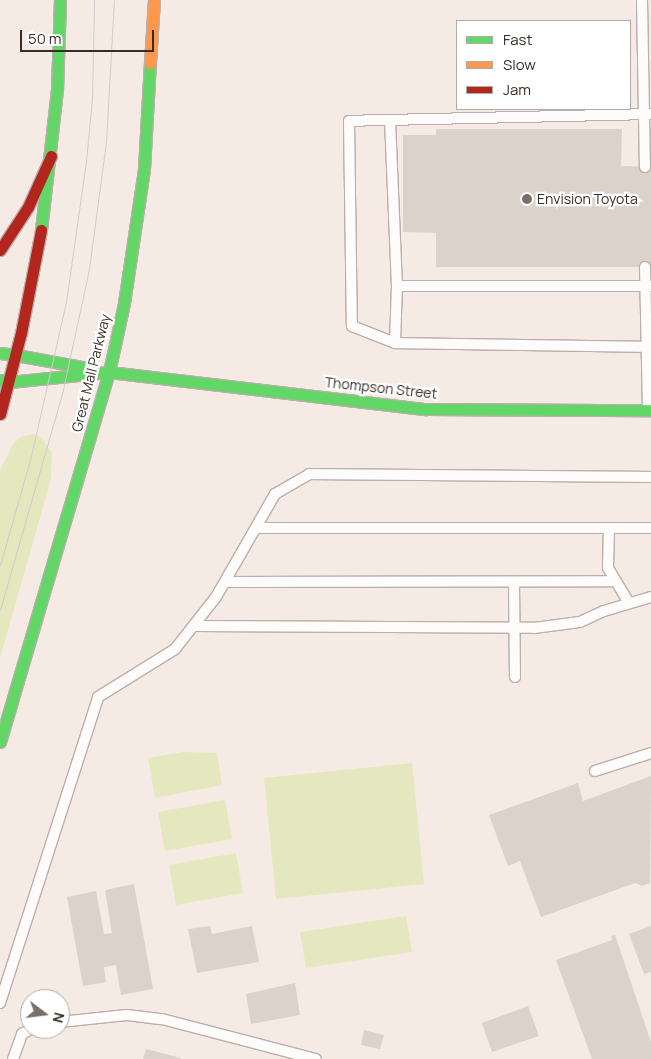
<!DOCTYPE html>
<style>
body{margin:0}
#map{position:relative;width:651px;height:1059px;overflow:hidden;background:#f6eae4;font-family:Manrope,sans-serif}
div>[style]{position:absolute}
.green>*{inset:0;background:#e5e8bf}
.building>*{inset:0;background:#dbd2cb}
.roads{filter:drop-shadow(1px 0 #baafaa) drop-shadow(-1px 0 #baafaa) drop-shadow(0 1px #baafaa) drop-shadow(0 -1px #baafaa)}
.lane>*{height:10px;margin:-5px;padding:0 5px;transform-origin:5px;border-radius:5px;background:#fefcfb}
.fast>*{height:11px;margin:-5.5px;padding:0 5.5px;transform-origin:5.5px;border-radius:5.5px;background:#63d668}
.slow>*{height:11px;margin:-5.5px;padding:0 5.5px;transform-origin:5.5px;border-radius:5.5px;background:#ff974d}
.jam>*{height:11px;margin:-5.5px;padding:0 5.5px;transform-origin:5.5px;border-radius:5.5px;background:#b3261e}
.tram>*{height:1px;margin:-0.5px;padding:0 0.5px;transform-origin:0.5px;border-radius:0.5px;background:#cfcbca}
.dots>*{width:14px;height:14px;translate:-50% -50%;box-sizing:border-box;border:2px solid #fff;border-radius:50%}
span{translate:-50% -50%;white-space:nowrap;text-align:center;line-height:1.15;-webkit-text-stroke:4.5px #fff;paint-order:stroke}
.poi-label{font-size:14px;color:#372d27}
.left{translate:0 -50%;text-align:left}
.street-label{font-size:14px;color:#372d27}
.legend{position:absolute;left:456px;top:20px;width:175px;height:90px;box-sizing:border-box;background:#fff;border:1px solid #afaba9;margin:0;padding:6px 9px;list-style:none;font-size:15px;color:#372d27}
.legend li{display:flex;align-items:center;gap:10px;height:25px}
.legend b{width:25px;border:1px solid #afaba9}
.north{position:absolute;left:20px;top:989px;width:50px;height:50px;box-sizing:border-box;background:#fff;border:1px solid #afaba9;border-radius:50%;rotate:105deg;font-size:14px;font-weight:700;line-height:20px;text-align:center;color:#372d27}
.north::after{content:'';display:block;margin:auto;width:18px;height:22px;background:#7a6f69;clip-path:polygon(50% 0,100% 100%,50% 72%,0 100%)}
.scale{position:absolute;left:20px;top:30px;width:134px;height:22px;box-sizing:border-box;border:2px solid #372d27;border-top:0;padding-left:6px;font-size:15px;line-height:18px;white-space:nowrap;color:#372d27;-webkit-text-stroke:4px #fff;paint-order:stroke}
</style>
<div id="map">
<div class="green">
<i style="clip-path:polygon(33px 434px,42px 438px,52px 453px,51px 479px,0 658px,0 470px,13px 444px,21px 437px)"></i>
<i style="clip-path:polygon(182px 752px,217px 753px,222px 785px,155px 798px,148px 758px)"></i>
<i style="clip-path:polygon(412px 763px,424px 884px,276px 899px,264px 778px)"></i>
<i style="clip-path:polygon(225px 800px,232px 839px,165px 851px,158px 812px)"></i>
<i style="clip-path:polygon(236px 853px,243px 893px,176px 905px,169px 865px)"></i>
<i style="clip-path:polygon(406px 916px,412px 952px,306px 968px,300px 932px)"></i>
</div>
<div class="building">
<i style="clip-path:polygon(436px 129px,622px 129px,621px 166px,651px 167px,651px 267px,436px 267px,436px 233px,403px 232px,403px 135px,436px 135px)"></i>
<i style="clip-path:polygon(651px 776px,650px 883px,642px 886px,635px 883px,541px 917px,520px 861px,508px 866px,489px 815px,578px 783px,583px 801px)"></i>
<i style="clip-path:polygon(134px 884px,153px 989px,121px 995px,116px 965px,104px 967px,106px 982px,83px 986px,67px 897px,96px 891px,104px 934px,112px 933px,105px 890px)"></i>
<i style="clip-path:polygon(210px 926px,212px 934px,252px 926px,259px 962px,197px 973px,188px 929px)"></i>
<i style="clip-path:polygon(651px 926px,651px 972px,644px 974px,629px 934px)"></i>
<i style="clip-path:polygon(615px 935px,651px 1042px,651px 1059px,592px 1059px,556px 960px,612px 940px,611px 936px)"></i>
<i style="clip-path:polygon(295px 983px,300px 1015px,251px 1024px,246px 994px)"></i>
<i style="clip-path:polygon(528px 1006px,539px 1036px,492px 1052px,482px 1023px)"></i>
<i style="clip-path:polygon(364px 1030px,384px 1035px,380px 1049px,361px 1045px)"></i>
<i style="clip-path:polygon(146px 1049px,181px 1058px,180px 1059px,143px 1059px)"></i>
</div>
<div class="roads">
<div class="lane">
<i style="left:642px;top:0;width:167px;rotate:89deg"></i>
<i style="left:651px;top:114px;width:302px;rotate:178.7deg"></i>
<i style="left:349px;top:121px;width:205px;rotate:89.2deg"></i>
<i style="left:352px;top:326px;width:46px;rotate:21.6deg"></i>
<i style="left:395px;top:343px;width:256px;rotate:0.9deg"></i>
<i style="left:390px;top:120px;width:166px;rotate:87.6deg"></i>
<i style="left:397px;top:286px;width:254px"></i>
<i style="left:645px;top:267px;width:142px;rotate:88.8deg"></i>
<i style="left:395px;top:343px;width:57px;rotate:-88deg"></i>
<i style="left:256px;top:528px;width:395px"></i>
<i style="left:609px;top:528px;width:40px;rotate:91.4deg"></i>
<i style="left:608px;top:568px;width:41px;rotate:59deg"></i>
<i style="left:225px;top:582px;width:389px;rotate:-0.1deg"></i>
<i style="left:514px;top:583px;width:94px;rotate:89.4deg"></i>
<i style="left:195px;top:626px;width:339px;rotate:0.3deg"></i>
<i style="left:534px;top:628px;width:46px;rotate:-7.4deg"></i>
<i style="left:580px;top:622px;width:26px;rotate:-25deg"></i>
<i style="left:604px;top:611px;width:49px;rotate:-16.6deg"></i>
<i style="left:595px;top:771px;width:59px;rotate:-17.8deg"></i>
<i style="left:0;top:1003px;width:321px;rotate:-72.2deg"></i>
<i style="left:98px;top:697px;width:91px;rotate:-31.9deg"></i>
<i style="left:175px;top:649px;width:66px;rotate:-51.7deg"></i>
<i style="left:216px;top:597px;width:119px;rotate:-60.2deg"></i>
<i style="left:275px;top:494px;width:39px;rotate:-30deg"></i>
<i style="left:309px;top:474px;width:342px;rotate:0.5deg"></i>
<i style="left:60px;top:1022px;width:67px;rotate:-6deg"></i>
<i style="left:127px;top:1015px;width:35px;rotate:7deg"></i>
<i style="left:162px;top:1019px;width:159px;rotate:14.6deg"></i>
<i style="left:13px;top:1059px;width:27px;rotate:-70deg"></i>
<i style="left:22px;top:1034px;width:10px;rotate:-29deg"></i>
</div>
<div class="fast">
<i style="left:41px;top:230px;width:141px;rotate:-83.5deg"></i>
<i style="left:57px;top:90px;width:90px;rotate:-88.1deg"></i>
<i style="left:0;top:353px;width:16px;rotate:7deg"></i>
<i style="left:16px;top:355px;width:68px;rotate:10.2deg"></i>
<i style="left:109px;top:372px;width:319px;rotate:6.7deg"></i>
<i style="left:426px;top:409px;width:225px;rotate:0.3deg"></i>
<i style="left:0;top:380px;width:9px;rotate:13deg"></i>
<i style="left:9px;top:382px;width:100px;rotate:-5.7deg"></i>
<i style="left:0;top:742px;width:386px;rotate:-73.6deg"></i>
<i style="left:109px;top:372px;width:71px;rotate:-77.7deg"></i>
<i style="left:124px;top:303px;width:135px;rotate:-81.5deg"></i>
<i style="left:144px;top:169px;width:106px;rotate:-86.8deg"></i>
</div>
<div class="slow">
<i style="left:150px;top:63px;width:63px;rotate:-86.4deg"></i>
</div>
<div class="jam">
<i style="left:0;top:250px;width:51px;rotate:-56.9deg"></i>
<i style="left:28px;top:207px;width:56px;rotate:-65.7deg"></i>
<i style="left:0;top:414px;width:84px;rotate:-75.5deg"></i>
<i style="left:21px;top:333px;width:105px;rotate:-79deg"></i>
</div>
</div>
<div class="tram">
<i style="left:0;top:565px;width:113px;rotate:-74.1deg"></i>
<i style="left:31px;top:456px;width:158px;rotate:-77.2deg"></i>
<i style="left:66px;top:302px;width:142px;rotate:-81.9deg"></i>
<i style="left:86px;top:161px;width:62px;rotate:-84.5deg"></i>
<i style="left:92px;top:99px;width:99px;rotate:-88.8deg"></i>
<i style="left:0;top:610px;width:225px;rotate:-74deg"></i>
<i style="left:62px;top:394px;width:128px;rotate:-77.8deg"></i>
<i style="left:89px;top:269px;width:128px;rotate:-82.4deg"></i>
<i style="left:106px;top:142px;width:142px;rotate:-86.8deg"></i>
</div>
<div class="dots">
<i style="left:527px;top:199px;background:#7a6f69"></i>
</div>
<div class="poi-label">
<span class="left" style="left:537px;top:199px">Envision Toyota</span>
</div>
<div class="street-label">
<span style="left:91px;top:373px;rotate:-76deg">Great Mall Parkway</span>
<span style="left:381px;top:388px;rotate:6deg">Thompson Street</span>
</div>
<ul class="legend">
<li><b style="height:6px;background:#63d668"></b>Fast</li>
<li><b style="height:6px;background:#ff974d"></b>Slow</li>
<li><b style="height:6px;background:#b3261e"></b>Jam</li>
</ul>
<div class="north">N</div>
<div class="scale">50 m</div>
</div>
